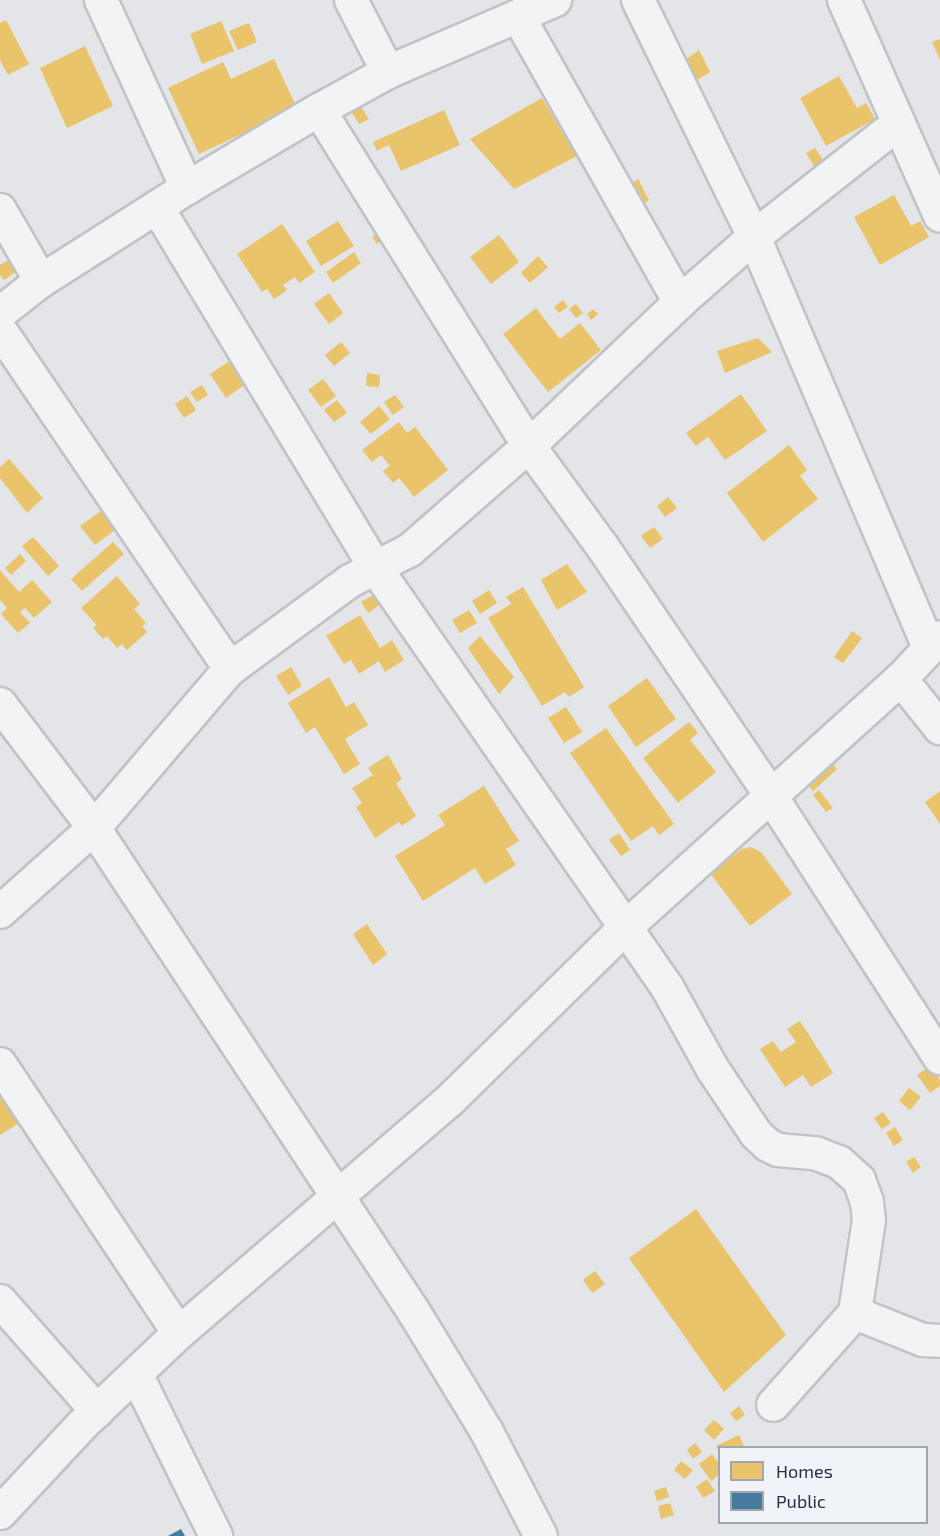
<!DOCTYPE html>
<style>
body{margin:0}
#map{position:relative;width:940px;height:1536px;overflow:hidden;background:#e3e5e8;font-family:"Exo 2",sans-serif}
div>[style]{position:absolute}
.homes>*{inset:0;background:#e9c46a}
.public>*{inset:0;background:#457b9d}
.roads{filter:drop-shadow(2px 0 #c1c3c6) drop-shadow(-2px 0 #c1c3c6) drop-shadow(0 2px #c1c3c6) drop-shadow(0 -2px #c1c3c6)}
.minor>*{height:32px;margin:-16px;padding:0 16px;transform-origin:16px;border-radius:16px;background:#f2f3f5}
span{translate:-50% -50%;white-space:nowrap;text-align:center;line-height:1.15;-webkit-text-stroke:6px #f0f3f7;paint-order:stroke}
.legend{position:absolute;left:718px;top:1446px;width:210px;height:78px;box-sizing:border-box;background:#f0f3f7;border:2px solid #a0a5af;margin:0;padding:8px 10px;list-style:none;font-size:18px;color:#283143}
.legend li{display:flex;align-items:center;gap:12px;height:30px}
.legend b{width:30px;border:2px solid #a0a5af}
</style>
<div id="map">
<div class="homes">
<i style="clip-path:polygon(6px 20px,29px 64px,8px 75px,0 60px,0 23px)"></i>
<i style="clip-path:polygon(221px 21px,234px 51px,202px 64px,190px 34px)"></i>
<i style="clip-path:polygon(249px 23px,257px 42px,238px 50px,229px 31px)"></i>
<i style="clip-path:polygon(940px 39px,940px 60px,932px 42px)"></i>
<i style="clip-path:polygon(85px 46px,113px 106px,67px 128px,40px 68px)"></i>
<i style="clip-path:polygon(699px 50px,710px 72px,691px 84px,681px 63px)"></i>
<i style="clip-path:polygon(274px 59px,297px 108px,199px 154px,168px 88px,223px 62px,231px 79px)"></i>
<i style="clip-path:polygon(839px 76px,857px 108px,866px 103px,875px 119px,826px 146px,800px 98px)"></i>
<i style="clip-path:polygon(542px 98px,577px 156px,514px 189px,470px 139px)"></i>
<i style="clip-path:polygon(360px 105px,369px 119px,359px 124px,351px 111px)"></i>
<i style="clip-path:polygon(444px 110px,460px 145px,401px 171px,389px 145px,377px 151px,373px 142px)"></i>
<i style="clip-path:polygon(815px 148px,823px 160px,814px 166px,806px 153px)"></i>
<i style="clip-path:polygon(638px 179px,649px 200px,631px 212px,621px 192px)"></i>
<i style="clip-path:polygon(894px 195px,911px 226px,920px 221px,929px 237px,880px 265px,854px 217px)"></i>
<i style="clip-path:polygon(338px 221px,354px 246px,321px 266px,306px 241px)"></i>
<i style="clip-path:polygon(282px 224px,315px 272px,299px 283px,295px 277px,283px 285px,287px 290px,274px 299px,267px 289px,262px 292px,237px 254px)"></i>
<i style="clip-path:polygon(378px 232px,383px 240px,377px 244px,372px 237px)"></i>
<i style="clip-path:polygon(499px 235px,519px 262px,491px 284px,470px 257px)"></i>
<i style="clip-path:polygon(354px 252px,361px 263px,333px 283px,326px 272px)"></i>
<i style="clip-path:polygon(538px 256px,548px 267px,530px 283px,521px 273px)"></i>
<i style="clip-path:polygon(10px 259px,17px 271px,4px 280px,0 275px,0 265px)"></i>
<i style="clip-path:polygon(329px 293px,343px 313px,329px 324px,314px 304px)"></i>
<i style="clip-path:polygon(563px 300px,568px 307px,559px 313px,554px 307px)"></i>
<i style="clip-path:polygon(576px 304px,583px 313px,576px 318px,569px 309px)"></i>
<i style="clip-path:polygon(536px 308px,560px 339px,580px 323px,601px 350px,548px 392px,503px 334px)"></i>
<i style="clip-path:polygon(593px 309px,598px 314px,591px 320px,587px 314px)"></i>
<i style="clip-path:polygon(758px 338px,772px 352px,725px 373px,717px 351px)"></i>
<i style="clip-path:polygon(341px 342px,350px 353px,334px 366px,325px 355px)"></i>
<i style="clip-path:polygon(234px 358px,250px 381px,226px 398px,210px 374px)"></i>
<i style="clip-path:polygon(367px 373px,380px 375px,379px 387px,366px 386px)"></i>
<i style="clip-path:polygon(323px 379px,336px 396px,321px 407px,308px 390px)"></i>
<i style="clip-path:polygon(202px 385px,208px 395px,197px 402px,190px 392px)"></i>
<i style="clip-path:polygon(741px 394px,767px 431px,725px 460px,708px 437px,696px 446px,686px 433px)"></i>
<i style="clip-path:polygon(395px 395px,404px 407px,393px 415px,384px 402px)"></i>
<i style="clip-path:polygon(187px 396px,196px 410px,184px 418px,175px 404px)"></i>
<i style="clip-path:polygon(337px 400px,347px 413px,334px 422px,324px 410px)"></i>
<i style="clip-path:polygon(379px 406px,390px 419px,371px 434px,360px 422px)"></i>
<i style="clip-path:polygon(399px 422px,407px 433px,415px 427px,448px 470px,414px 497px,399px 478px,393px 483px,383px 471px,390px 466px,381px 455px,372px 462px,362px 450px)"></i>
<i style="clip-path:polygon(789px 445px,807px 470px,800px 476px,818px 499px,763px 542px,727px 493px)"></i>
<i style="clip-path:polygon(9px 459px,43px 498px,27px 513px,0 478px,0 467px)"></i>
<i style="clip-path:polygon(668px 497px,677px 508px,665px 517px,657px 506px)"></i>
<i style="clip-path:polygon(101px 511px,115px 530px,95px 545px,80px 526px)"></i>
<i style="clip-path:polygon(654px 527px,663px 539px,650px 548px,641px 536px)"></i>
<i style="clip-path:polygon(33px 537px,59px 566px,48px 576px,22px 546px)"></i>
<i style="clip-path:polygon(113px 542px,124px 554px,82px 591px,71px 579px)"></i>
<i style="clip-path:polygon(20px 554px,26px 561px,11px 575px,5px 568px)"></i>
<i style="clip-path:polygon(567px 564px,587px 592px,557px 610px,541px 580px)"></i>
<i style="clip-path:polygon(0 570px,19px 592px,32px 580px,52px 602px,34px 618px,25px 608px,20px 612px,30px 623px,18px 633px,1px 614px,7px 608px,0 600px)"></i>
<i style="clip-path:polygon(117px 576px,140px 604px,134px 609px,146px 623px,142px 626px,147px 632px,127px 650px,122px 644px,117px 648px,107px 636px,103px 639px,93px 628px,97px 625px,81px 608px)"></i>
<i style="clip-path:polygon(523px 587px,584px 687px,569px 697px,565px 692px,542px 706px,488px 618px,511px 604px,506px 597px)"></i>
<i style="clip-path:polygon(489px 590px,497px 603px,480px 614px,472px 601px)"></i>
<i style="clip-path:polygon(375px 594px,381px 604px,368px 613px,361px 602px)"></i>
<i style="clip-path:polygon(469px 610px,477px 623px,460px 633px,452px 620px)"></i>
<i style="clip-path:polygon(360px 615px,380px 648px,392px 640px,404px 660px,385px 672px,379px 661px,359px 674px,351px 660px,344px 664px,326px 636px)"></i>
<i style="clip-path:polygon(852px 631px,862px 638px,843px 663px,834px 657px)"></i>
<i style="clip-path:polygon(480px 636px,514px 677px,499px 694px,468px 648px)"></i>
<i style="clip-path:polygon(291px 667px,302px 686px,288px 695px,276px 676px)"></i>
<i style="clip-path:polygon(329px 677px,346px 707px,354px 702px,368px 725px,345px 739px,360px 764px,344px 774px,315px 727px,306px 733px,288px 703px)"></i>
<i style="clip-path:polygon(647px 678px,676px 719px,636px 747px,608px 706px)"></i>
<i style="clip-path:polygon(566px 707px,582px 732px,564px 743px,548px 718px)"></i>
<i style="clip-path:polygon(689px 722px,698px 733px,690px 740px,716px 772px,678px 803px,643px 758px)"></i>
<i style="clip-path:polygon(606px 728px,674px 824px,659px 835px,653px 826px,631px 841px,570px 753px)"></i>
<i style="clip-path:polygon(388px 755px,402px 779px,396px 783px,416px 816px,402px 826px,399px 822px,375px 838px,356px 807px,362px 803px,352px 788px,373px 775px,368px 768px)"></i>
<i style="clip-path:polygon(832px 763px,837px 769px,813px 791px,808px 785px)"></i>
<i style="clip-path:polygon(484px 786px,519px 841px,506px 849px,516px 865px,485px 884px,475px 868px,423px 901px,395px 856px,445px 825px,438px 815px)"></i>
<i style="clip-path:polygon(819px 790px,833px 808px,826px 812px,813px 795px)"></i>
<i style="clip-path:polygon(940px 791px,940px 824px,925px 802px)"></i>
<i style="clip-path:polygon(619px 833px,630px 850px,621px 856px,609px 840px)"></i>
<i style="clip-path:polygon(751px 847px,761px 852px,792px 894px,750px 926px,710px 873px,742px 849px)"></i>
<i style="clip-path:polygon(367px 924px,387px 954px,373px 965px,353px 934px)"></i>
<i style="clip-path:polygon(800px 1021px,833px 1073px,811px 1087px,803px 1075px,785px 1087px,760px 1049px,773px 1041px,781px 1052px,796px 1042px,787px 1029px)"></i>
<i style="clip-path:polygon(930px 1066px,940px 1080px,940px 1086px,930px 1093px,917px 1075px)"></i>
<i style="clip-path:polygon(0 1082px,24px 1120px,0 1135px)"></i>
<i style="clip-path:polygon(909px 1088px,921px 1097px,910px 1110px,899px 1101px)"></i>
<i style="clip-path:polygon(883px 1112px,891px 1123px,882px 1129px,874px 1118px)"></i>
<i style="clip-path:polygon(895px 1127px,903px 1140px,894px 1146px,886px 1133px)"></i>
<i style="clip-path:polygon(914px 1157px,921px 1167px,913px 1173px,906px 1162px)"></i>
<i style="clip-path:polygon(696px 1209px,786px 1335px,724px 1392px,629px 1258px)"></i>
<i style="clip-path:polygon(595px 1271px,605px 1284px,592px 1293px,583px 1280px)"></i>
<i style="clip-path:polygon(739px 1406px,745px 1415px,736px 1421px,730px 1413px)"></i>
<i style="clip-path:polygon(714px 1420px,724px 1429px,714px 1440px,704px 1430px)"></i>
<i style="clip-path:polygon(739px 1435px,745px 1448px,720px 1448px,720px 1453px,716px 1446px)"></i>
<i style="clip-path:polygon(695px 1443px,702px 1452px,693px 1459px,687px 1450px)"></i>
<i style="clip-path:polygon(712px 1454px,720px 1464px,720px 1474px,711px 1481px,699px 1464px)"></i>
<i style="clip-path:polygon(681px 1461px,693px 1470px,685px 1479px,674px 1470px)"></i>
<i style="clip-path:polygon(707px 1479px,715px 1491px,703px 1498px,696px 1487px)"></i>
<i style="clip-path:polygon(666px 1487px,669px 1497px,657px 1501px,654px 1491px)"></i>
<i style="clip-path:polygon(670px 1503px,674px 1515px,661px 1519px,658px 1506px)"></i>
</div>
<div class="public">
<i style="clip-path:polygon(181px 1529px,185px 1536px,168px 1536px)"></i>
</div>
<div class="roads">
<div class="minor">
<i style="left:101px;top:0;width:207px;rotate:65.4deg"></i>
<i style="left:351px;top:0;width:81px;rotate:62.8deg"></i>
<i style="left:638px;top:0;width:264px;rotate:63.9deg"></i>
<i style="left:754px;top:237px;width:447px;rotate:66.9deg"></i>
<i style="left:844px;top:0;width:236px;rotate:66deg"></i>
<i style="left:518px;top:16px;width:329px;rotate:60.5deg"></i>
<i style="left:319px;top:110px;width:396px;rotate:58deg"></i>
<i style="left:529px;top:446px;width:124px;rotate:53.9deg"></i>
<i style="left:602px;top:546px;width:302px;rotate:55.9deg"></i>
<i style="left:771px;top:796px;width:312px;rotate:57.2deg"></i>
<i style="left:157px;top:207px;width:421px;rotate:58.8deg"></i>
<i style="left:375px;top:567px;width:512px;rotate:55.19deg"></i>
<i style="left:667px;top:987px;width:93px;rotate:60.9deg"></i>
<i style="left:712px;top:1068px;width:79px;rotate:56.3deg"></i>
<i style="left:756px;top:1134px;width:16px;rotate:43deg"></i>
<i style="left:768px;top:1145px;width:11px;rotate:27deg"></i>
<i style="left:778px;top:1150px;width:37px;rotate:5deg"></i>
<i style="left:815px;top:1153px;width:26px;rotate:21deg"></i>
<i style="left:839px;top:1162px;width:27px;rotate:42deg"></i>
<i style="left:859px;top:1180px;width:23px;rotate:70deg"></i>
<i style="left:867px;top:1202px;width:18px;rotate:84deg"></i>
<i style="left:869px;top:1220px;width:94px;rotate:98.6deg"></i>
<i style="left:855px;top:1313px;width:123px;rotate:131.7deg"></i>
<i style="left:0;top:210px;width:82px;rotate:60deg"></i>
<i style="left:0;top:313px;width:52px;rotate:-38deg"></i>
<i style="left:41px;top:281px;width:173px;rotate:-32.5deg"></i>
<i style="left:187px;top:188px;width:153px;rotate:-30.6deg"></i>
<i style="left:319px;top:110px;width:79px;rotate:-28.8deg"></i>
<i style="left:388px;top:72px;width:182px;rotate:-23.3deg"></i>
<i style="left:0;top:330px;width:410px;rotate:55.8deg"></i>
<i style="left:901px;top:679px;width:63px;rotate:51.5deg"></i>
<i style="left:0;top:704px;width:156px;rotate:52.8deg"></i>
<i style="left:94px;top:828px;width:580px;rotate:56.53deg"></i>
<i style="left:414px;top:1312px;width:140px;rotate:58.7deg"></i>
<i style="left:487px;top:1432px;width:117px;rotate:62.6deg"></i>
<i style="left:0;top:912px;width:126px;rotate:-41.8deg"></i>
<i style="left:94px;top:828px;width:209px;rotate:-49.5deg"></i>
<i style="left:230px;top:669px;width:149px;rotate:-36.3deg"></i>
<i style="left:350px;top:581px;width:68px;rotate:-27.3deg"></i>
<i style="left:410px;top:550px;width:158px;rotate:-41.2deg"></i>
<i style="left:529px;top:446px;width:209px;rotate:-43.6deg"></i>
<i style="left:680px;top:302px;width:98px;rotate:-41.3deg"></i>
<i style="left:754px;top:237px;width:184px;rotate:-38.2deg"></i>
<i style="left:0;top:1064px;width:323px;rotate:56.4deg"></i>
<i style="left:0;top:1301px;width:147px;rotate:48.6deg"></i>
<i style="left:855px;top:1313px;width:73px;rotate:21.7deg"></i>
<i style="left:923px;top:1340px;width:17px;rotate:3deg"></i>
<i style="left:136px;top:1374px;width:181px;rotate:63.7deg"></i>
<i style="left:0;top:1513px;width:120px;rotate:-47deg"></i>
<i style="left:82px;top:1425px;width:134px;rotate:-43.5deg"></i>
<i style="left:179px;top:1333px;width:357px;rotate:-40.7deg"></i>
<i style="left:450px;top:1100px;width:244px;rotate:-44.5deg"></i>
<i style="left:624px;top:929px;width:373px;rotate:-42.1deg"></i>
<i style="left:901px;top:679px;width:57px;rotate:-47.1deg"></i>
</div>
</div>
<ul class="legend">
<li><b style="height:16px;background:#e9c46a"></b>Homes</li>
<li><b style="height:16px;background:#457b9d"></b>Public</li>
</ul>
</div>
